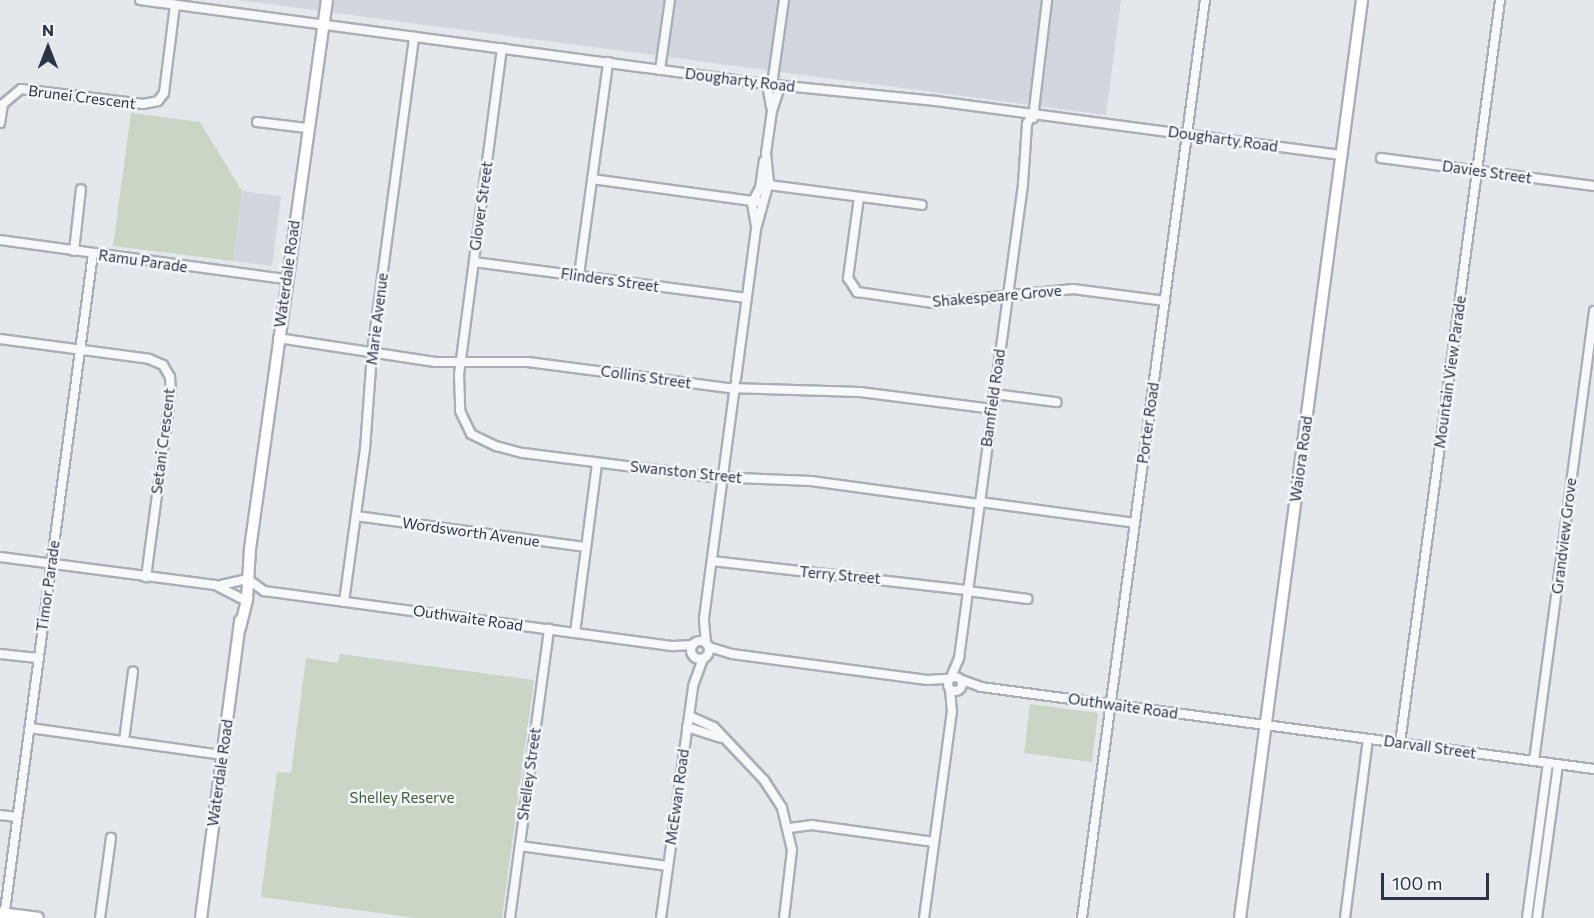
<!DOCTYPE html>
<style>
body{margin:0}
#map{position:relative;width:1594px;height:918px;overflow:hidden;background:#e4e7ec;font-family:Commissioner,sans-serif}
div>[style]{position:absolute}
.built>*{inset:0;background:#d2d6de}
.green>*{inset:0;background:#c9d6c5}
.roads{filter:drop-shadow(2px 0 #a9aeb7) drop-shadow(-2px 0 #a9aeb7) drop-shadow(0 2px #a9aeb7) drop-shadow(0 -2px #a9aeb7)}
.minor>*{height:8px;margin:-4px;padding:0 4px;transform-origin:4px;border-radius:4px;background:#f7f8fa}
.minor>.ring{margin:-4px;padding:0;box-sizing:content-box;background:none;border:8px solid #f7f8fa;border-radius:50%}
.major>*{height:10px;margin:-5px;padding:0 5px;transform-origin:5px;border-radius:5px;background:#fff}
span{translate:-50% -50%;white-space:nowrap;text-align:center;line-height:1.15;-webkit-text-stroke:5px #f4f6f9;paint-order:stroke}
.street-label{font-size:15px;color:#2b3445}
.park-label{font-size:15px;color:#3f6138}
.north{position:absolute;left:18px;top:18px;width:60px;height:60px;-webkit-text-stroke:4px #f4f6f9;paint-order:stroke;rotate:0deg;font-size:16px;font-weight:700;line-height:24px;text-align:center;color:#2b3445}
.north::after{content:'';display:block;margin:auto;width:21px;height:27px;background:#2b3445;clip-path:polygon(50% 0,100% 100%,50% 72%,0 100%)}
.scale{position:absolute;left:1381px;top:873px;width:108px;height:27px;box-sizing:border-box;border:3px solid #2b3445;border-top:0;padding-left:8px;font-size:18px;line-height:21px;white-space:nowrap;color:#2b3445;-webkit-text-stroke:4px #f4f6f9;paint-order:stroke}
</style>
<div id="map">
<div class="built">
<i style="clip-path:polygon(238px 0,1121px 0,1106px 115px)"></i>
<i style="clip-path:polygon(242px 191px,281px 196px,272px 266px,233px 261px)"></i>
</div>
<div class="green">
<i style="clip-path:polygon(131px 113px,200px 122px,242px 191px,233px 261px,113px 246px)"></i>
<i style="clip-path:polygon(340px 654px,534px 680px,502px 918px,416px 918px,261px 897px,277px 772px,291px 773px,306px 658px,338px 663px)"></i>
<i style="clip-path:polygon(1030px 704px,1098px 713px,1092px 762px,1024px 753px)"></i>
</div>
<div class="roads">
<div class="minor">
<i style="left:140px;top:0;width:631px;rotate:7.65deg"></i>
<i style="left:765px;top:84px;width:172px;rotate:5.7deg"></i>
<i style="left:936px;top:101px;width:410px;rotate:7.6deg"></i>
<i style="left:502px;top:48px;width:329px;rotate:97.5deg"></i>
<i style="left:459px;top:374px;width:37px;rotate:88deg"></i>
<i style="left:460px;top:411px;width:25px;rotate:64deg"></i>
<i style="left:471px;top:434px;width:28px;rotate:26deg"></i>
<i style="left:496px;top:446px;width:28px;rotate:15deg"></i>
<i style="left:523px;top:453px;width:192px;rotate:7.2deg"></i>
<i style="left:713px;top:477px;width:98px;rotate:2.3deg"></i>
<i style="left:811px;top:481px;width:170px;rotate:7.8deg"></i>
<i style="left:660px;top:70px;width:71px;rotate:-81.9deg"></i>
<i style="left:767px;top:84px;width:23px;rotate:80deg"></i>
<i style="left:772px;top:85px;width:86px;rotate:-82deg"></i>
<i style="left:1033px;top:118px;width:119px;rotate:-83.2deg"></i>
<i style="left:257px;top:122px;width:50px;rotate:6.8deg"></i>
<i style="left:0;top:123px;width:19px;rotate:-81deg"></i>
<i style="left:3px;top:104px;width:23px;rotate:-40deg"></i>
<i style="left:21px;top:89px;width:123px;rotate:7deg"></i>
<i style="left:143px;top:104px;width:15px;rotate:-11deg"></i>
<i style="left:158px;top:101px;width:10px;rotate:-53deg"></i>
<i style="left:164px;top:93px;width:89px;rotate:-82.9deg"></i>
<i style="left:1381px;top:158px;width:215px;rotate:7.5deg"></i>
<i style="left:592px;top:179px;width:171px;rotate:7.8deg"></i>
<i style="left:761px;top:184px;width:162px;rotate:7.4deg"></i>
<i style="left:859px;top:197px;width:82px;rotate:97.7deg"></i>
<i style="left:848px;top:278px;width:17px;rotate:57deg"></i>
<i style="left:857px;top:292px;width:77px;rotate:8.2deg"></i>
<i style="left:933px;top:303px;width:141px;rotate:-5.7deg"></i>
<i style="left:1073px;top:289px;width:93px;rotate:7.4deg"></i>
<i style="left:756px;top:226px;width:23px;rotate:-100deg"></i>
<i style="left:752px;top:203px;width:17px;rotate:-62deg"></i>
<i style="left:760px;top:188px;width:27px;rotate:-82deg"></i>
<i style="left:0;top:240px;width:289px;rotate:7.8deg"></i>
<i style="left:74px;top:251px;width:62px;rotate:-83.6deg"></i>
<i style="left:474px;top:262px;width:275px;rotate:7.5deg"></i>
<i style="left:579px;top:275px;width:215px;rotate:-82.2deg"></i>
<i style="left:278px;top:338px;width:159px;rotate:8.7deg"></i>
<i style="left:435px;top:362px;width:93px"></i>
<i style="left:528px;top:362px;width:203px;rotate:7.4deg"></i>
<i style="left:729px;top:388px;width:131px;rotate:1.7deg"></i>
<i style="left:860px;top:392px;width:133px;rotate:7.3deg"></i>
<i style="left:0;top:339px;width:150px;rotate:7.6deg"></i>
<i style="left:149px;top:359px;width:15px;rotate:23deg"></i>
<i style="left:163px;top:365px;width:14px;rotate:60deg"></i>
<i style="left:170px;top:377px;width:13px;rotate:86deg"></i>
<i style="left:171px;top:390px;width:189px;rotate:97.6deg"></i>
<i style="left:736px;top:379px;width:151px;rotate:-82.4deg"></i>
<i style="left:756px;top:229px;width:49px;rotate:-74.5deg"></i>
<i style="left:769px;top:182px;width:29px;rotate:-96deg"></i>
<i style="left:766px;top:153px;width:42px;rotate:-81.9deg"></i>
<i style="left:772px;top:111px;width:26px;rotate:-72deg"></i>
<i style="left:994px;top:394px;width:63px;rotate:7.4deg"></i>
<i style="left:980px;top:502px;width:156px;rotate:7.7deg"></i>
<i style="left:356px;top:516px;width:232px;rotate:7.7deg"></i>
<i style="left:0;top:557px;width:217px;rotate:7.4deg"></i>
<i style="left:215px;top:585px;width:29px;rotate:27deg"></i>
<i style="left:712px;top:561px;width:258px;rotate:6.5deg"></i>
<i style="left:249px;top:580px;width:19px;rotate:36deg"></i>
<i style="left:264px;top:591px;width:413px;rotate:7.7deg"></i>
<i style="left:673px;top:646px;width:20px;rotate:-3deg"></i>
<i style="left:221px;top:585px;width:23px;rotate:-13deg"></i>
<i style="left:968px;top:591px;width:60px;rotate:7.7deg"></i>
<i style="left:344px;top:602px;width:154px;rotate:-82.2deg"></i>
<i style="left:365px;top:449px;width:96px;rotate:-85.8deg"></i>
<i style="left:372px;top:353px;width:319px;rotate:-82.4deg"></i>
<i style="left:575px;top:633px;width:171px;rotate:-82.6deg"></i>
<i class="ring" style="left:691px;top:641px;width:10px;height:10px"></i>
<i style="left:706px;top:643px;width:25px;rotate:-95deg"></i>
<i style="left:704px;top:618px;width:235px;rotate:-82.4deg"></i>
<i style="left:709px;top:647px;width:24px;rotate:17deg"></i>
<i style="left:732px;top:654px;width:197px;rotate:7.6deg"></i>
<i style="left:927px;top:680px;width:22px;rotate:-3deg"></i>
<i style="left:0;top:654px;width:38px;rotate:6deg"></i>
<i class="ring" style="left:948px;top:677px;width:6px;height:6px"></i>
<i style="left:951px;top:677px;width:21px;rotate:-67deg"></i>
<i style="left:959px;top:658px;width:478px;rotate:-82.3deg"></i>
<i style="left:1023px;top:184px;width:60px;rotate:-86.2deg"></i>
<i style="left:1027px;top:124px;width:11px;rotate:-63deg"></i>
<i style="left:962px;top:680px;width:20px;rotate:20deg"></i>
<i style="left:981px;top:687px;width:618px;rotate:7.62deg"></i>
<i style="left:689px;top:716px;width:27px;rotate:24deg"></i>
<i style="left:714px;top:727px;width:73px;rotate:46.7deg"></i>
<i style="left:764px;top:780px;width:33px;rotate:57deg"></i>
<i style="left:782px;top:808px;width:43px;rotate:76.6deg"></i>
<i style="left:792px;top:850px;width:68px;rotate:96.7deg"></i>
<i style="left:687px;top:727px;width:35px;rotate:18deg"></i>
<i style="left:30px;top:728px;width:195px;rotate:8deg"></i>
<i style="left:124px;top:741px;width:70px;rotate:-82.6deg"></i>
<i style="left:1400px;top:743px;width:750px;rotate:-82.33deg"></i>
<i style="left:1534px;top:761px;width:454px;rotate:-82.4deg"></i>
<i style="left:0;top:815px;width:17px;rotate:7deg"></i>
<i style="left:790px;top:828px;width:22px;rotate:-8deg"></i>
<i style="left:812px;top:825px;width:123px;rotate:7.9deg"></i>
<i style="left:520px;top:846px;width:149px;rotate:7.7deg"></i>
<i style="left:4px;top:918px;width:670px;rotate:-82.37deg"></i>
<i style="left:100px;top:918px;width:81px;rotate:-82.2deg"></i>
<i style="left:510px;top:918px;width:292px;rotate:-82.3deg"></i>
<i style="left:661px;top:918px;width:234px;rotate:-82.1deg"></i>
<i style="left:693px;top:686px;width:30px;rotate:-70deg"></i>
<i style="left:924px;top:918px;width:208px;rotate:-82.3deg"></i>
<i style="left:952px;top:712px;width:23px;rotate:-95deg"></i>
<i style="left:1082px;top:918px;width:926px;rotate:-82.37deg"></i>
<i style="left:1345px;top:918px;width:180px;rotate:-82.7deg"></i>
<i style="left:1527px;top:918px;width:156px;rotate:-82.3deg"></i>
<i style="left:1537px;top:918px;width:155px;rotate:-82.2deg"></i>
</div>
<div class="major">
<i style="left:240px;top:628px;width:30px;rotate:-76deg"></i>
<i style="left:247px;top:599px;width:50px;rotate:-86.6deg"></i>
<i style="left:250px;top:549px;width:554px;rotate:-82.02deg"></i>
<i style="left:0;top:913px;width:38px;rotate:7deg"></i>
<i style="left:201px;top:918px;width:300px;rotate:-82.5deg"></i>
<i style="left:1240px;top:918px;width:926px;rotate:-82.43deg"></i>
</div>
</div>
<div class="street-label">
<span style="left:740px;top:80px;rotate:7deg">Dougharty Road</span>
<span style="left:82px;top:97px;rotate:7deg">Brunei Crescent</span>
<span style="left:1223px;top:139px;rotate:8deg">Dougharty Road</span>
<span style="left:1487px;top:172px;rotate:8deg">Davies Street</span>
<span style="left:481px;top:206px;rotate:-82deg">Glover Street</span>
<span style="left:143px;top:261px;rotate:8deg">Ramu Parade</span>
<span style="left:287px;top:274px;rotate:-82deg">Waterdale Road</span>
<span style="left:610px;top:280px;rotate:8deg">Flinders Street</span>
<span style="left:997px;top:296px;rotate:-5deg">Shakespeare Grove</span>
<span style="left:377px;top:319px;rotate:-83deg">Marie Avenue</span>
<span style="left:1450px;top:372px;rotate:-82deg">Mountain View Parade</span>
<span style="left:646px;top:377px;rotate:8deg">Collins Street</span>
<span style="left:993px;top:398px;rotate:-82deg">Bamfield Road</span>
<span style="left:1148px;top:423px;rotate:-82deg">Porter Road</span>
<span style="left:163px;top:441px;rotate:-83deg">Setani Crescent</span>
<span style="left:1301px;top:459px;rotate:-82deg">Waiora Road</span>
<span style="left:686px;top:472px;rotate:6deg">Swanston Street</span>
<span style="left:471px;top:532px;rotate:8deg">Wordsworth Avenue</span>
<span style="left:1564px;top:536px;rotate:-83deg">Grandview Grove</span>
<span style="left:840px;top:575px;rotate:5deg">Terry Street</span>
<span style="left:48px;top:586px;rotate:-82deg">Timor Parade</span>
<span style="left:468px;top:618px;rotate:8deg">Outhwaite Road</span>
<span style="left:1123px;top:706px;rotate:8deg">Outhwaite Road</span>
<span style="left:1430px;top:747px;rotate:8deg">Darvall Street</span>
<span style="left:220px;top:773px;rotate:-82deg">Waterdale Road</span>
<span style="left:529px;top:774px;rotate:-82deg">Shelley Street</span>
<span style="left:677px;top:797px;rotate:-82deg">McEwan Road</span>
</div>
<div class="park-label">
<span style="left:402px;top:798px">Shelley Reserve</span>
</div>
<div class="north">N</div>
<div class="scale">100 m</div>
</div>
